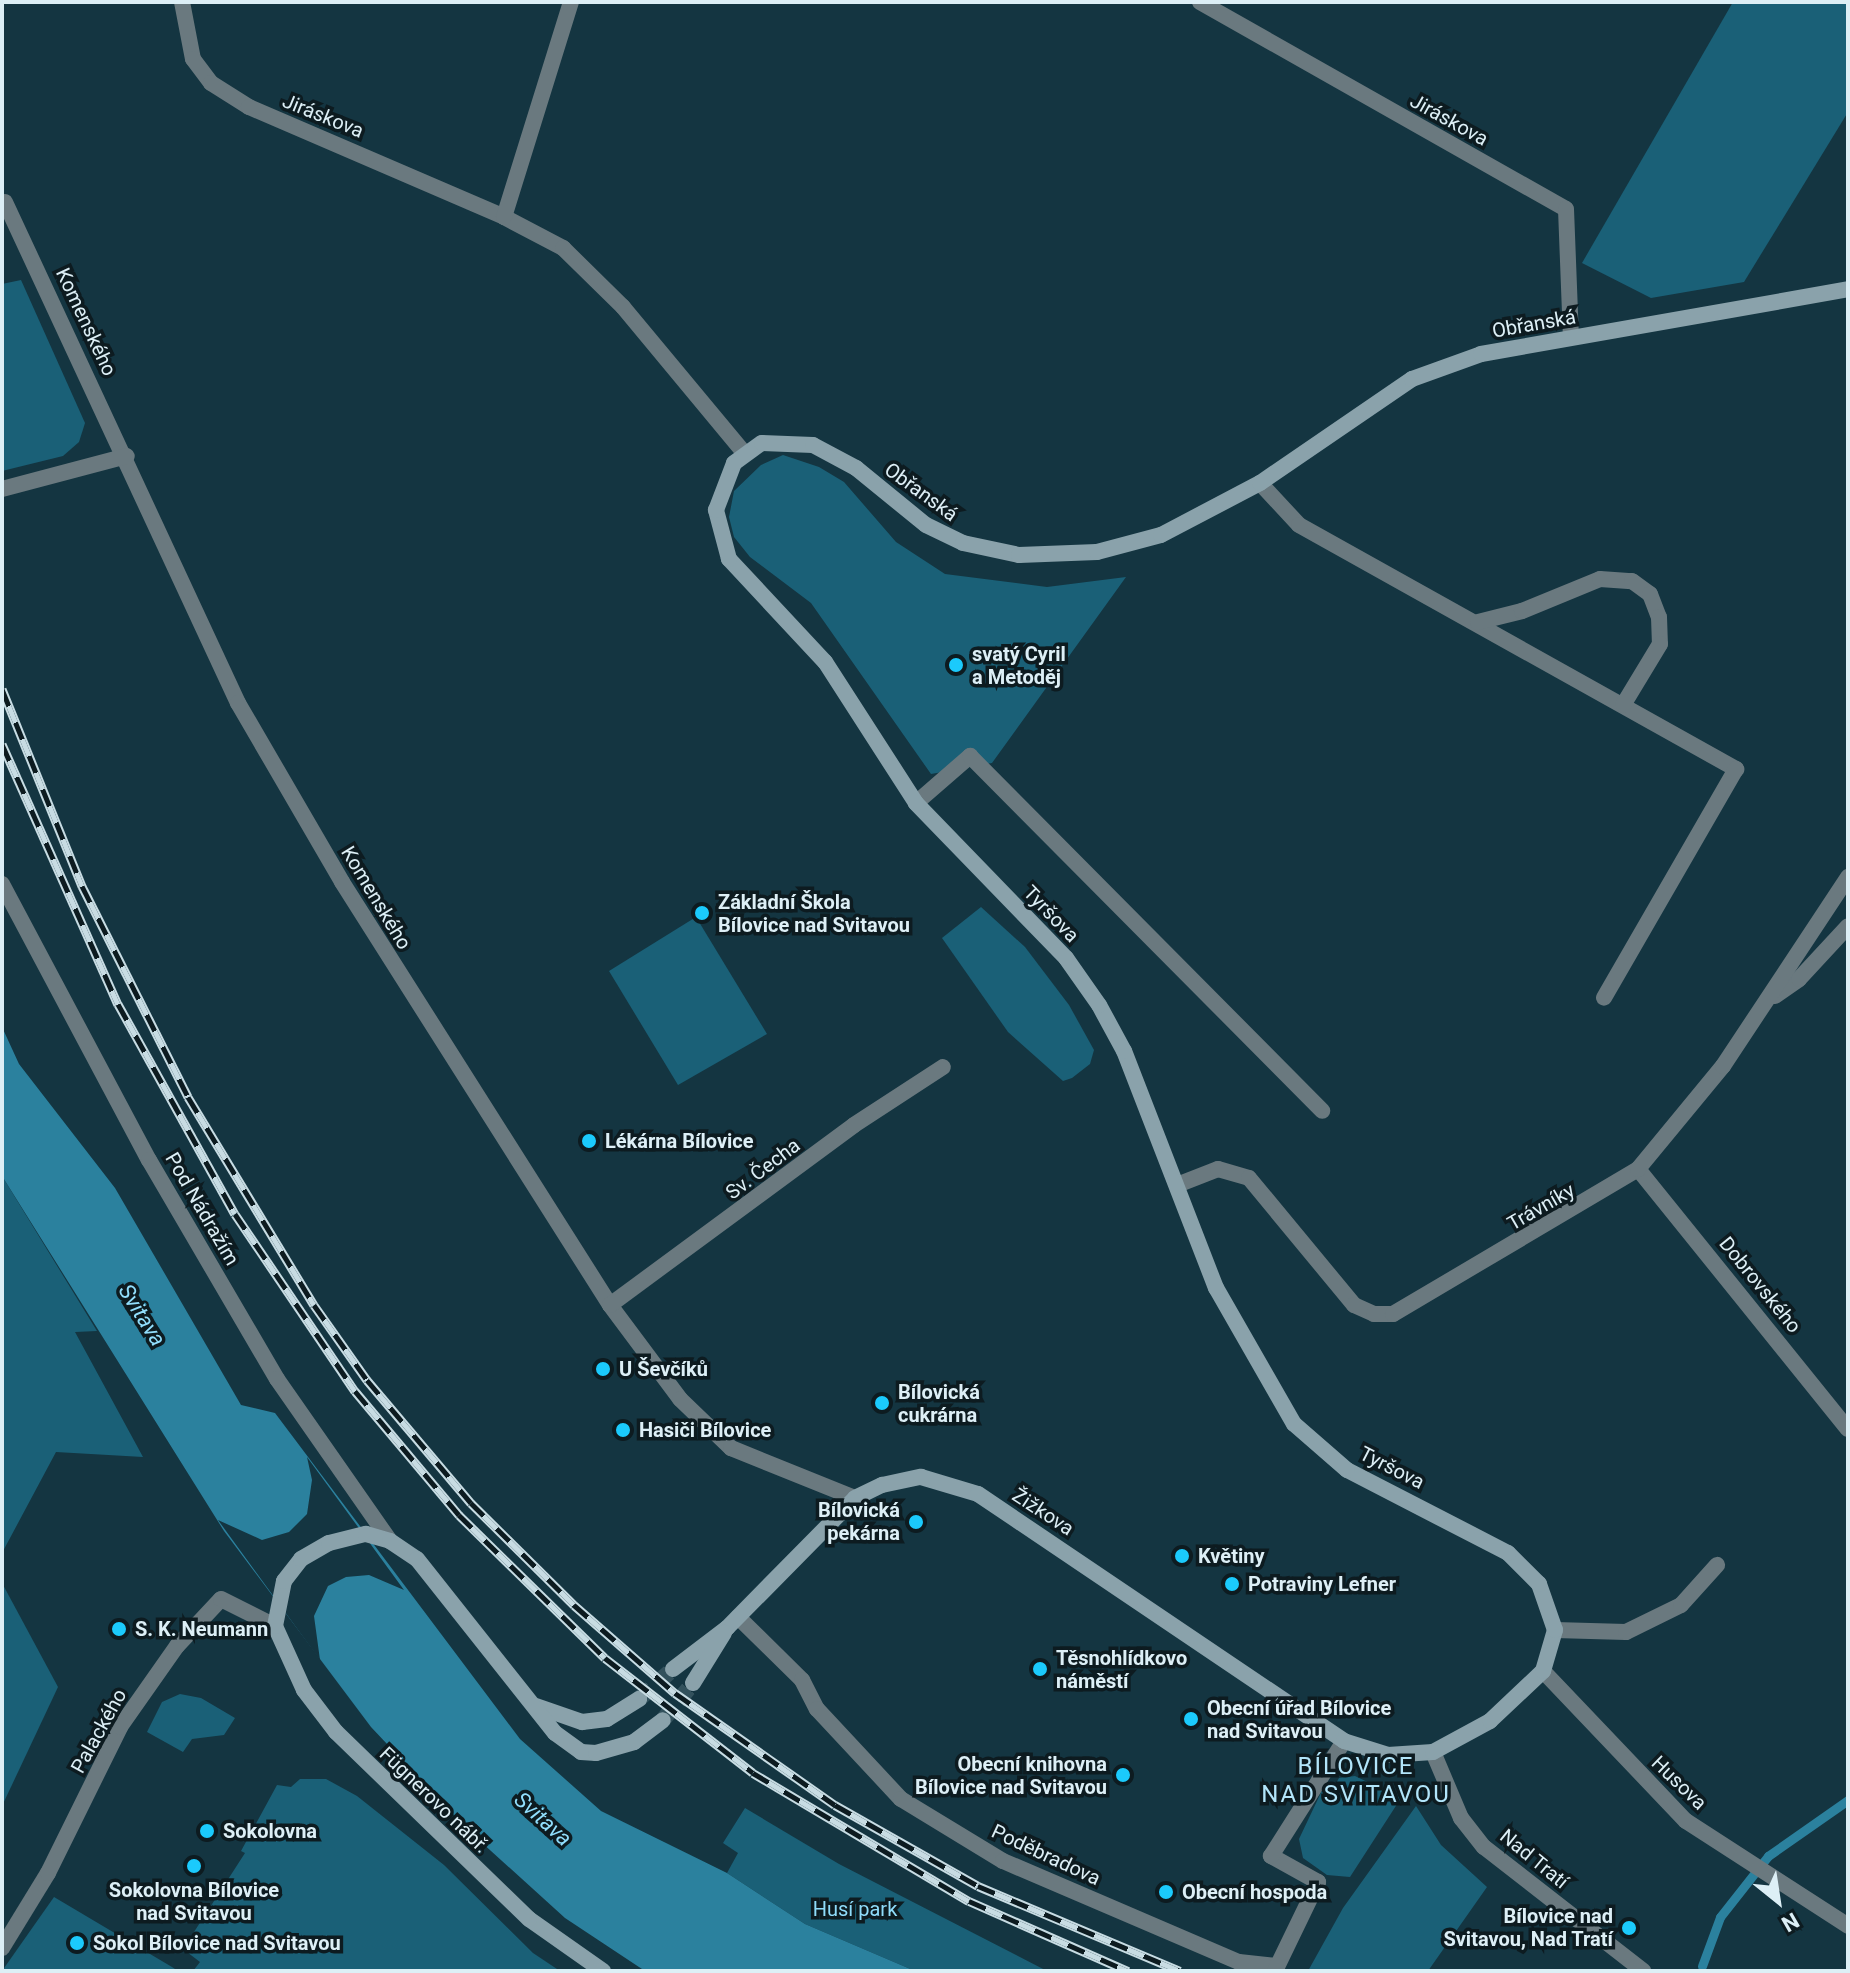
<!DOCTYPE html>
<meta charset="utf-8">
<style>
body{margin:0}
#map{position:relative;width:1850px;height:1973px;overflow:hidden;background:#143541;font-family:Roboto,sans-serif}
div>[style]{position:absolute}
.green>*{inset:0;background:#1a6077}
.water>*{inset:0;background:#2b819e}
.pier>*{inset:0;background:#143541}
.stream>*{height:9px;margin:-4.5px;padding:0 4.5px;transform-origin:4.5px;border-radius:4.5px;background:#2b819e}
.secondary-tunnel>*{height:16px;margin-top:-8px;transform-origin:0;background:repeating-linear-gradient(90deg,#32515c 0 16px,transparent 0 24px)}
.minor>*{height:16px;margin:-8px;padding:0 8px;transform-origin:8px;border-radius:8px;background:#6a797f}
.secondary>*{height:16px;margin:-8px;padding:0 8px;transform-origin:8px;border-radius:8px;background:#8aa2ab}
.rail>*{height:9px;margin-top:-4.5px;transform-origin:0;background:repeating-linear-gradient(90deg,#0d1b20 0 18px,#c8dce3 0 36px);box-sizing:border-box;border-block:2px solid #c8dce3}
.dots>*{width:22px;height:22px;translate:-50% -50%;box-sizing:border-box;border:4px solid #0d1b20;border-radius:50%}
span{translate:-50% -50%;white-space:nowrap;text-align:center;line-height:1.15;-webkit-text-stroke:7px #0d1b20;paint-order:stroke}
.street-label{font-size:20px;color:#ddeff6}
.poi-label{font-size:20px;color:#ddeff6;font-weight:700}
.left{translate:0 -50%;text-align:left}
.right{translate:-100% -50%;text-align:right}
.park-label{font-size:20px;color:#8fdcfa}
.water-label{font-size:22px;color:#91defc;font-style:italic}
.quarter-label{font-size:24px;color:#b2e5fa;letter-spacing:2px}
.frame{position:absolute;inset:0;border:4px solid #ddeff6;pointer-events:none}
.north{position:absolute;left:1738px;top:1861px;width:80px;height:80px;-webkit-text-stroke:6px #0d1b20;paint-order:stroke;rotate:150deg;font-size:22px;font-weight:700;line-height:32px;text-align:center;color:#ddeff6}
.north::after{content:'';display:block;margin:auto;width:28px;height:36px;background:#ddeff6;clip-path:polygon(50% 0,100% 100%,50% 72%,0 100%)}
</style>
<div id="map">
<div class="green">
<i style="clip-path:polygon(1733px 2px,1848px 2px,1848px 112px,1744px 282px,1651px 298px,1582px 263px)"></i>
<i style="clip-path:polygon(21px 280px,85px 423px,79px 442px,63px 456px,2px 471px,2px 284px)"></i>
<i style="clip-path:polygon(783px 455px,819px 467px,844px 482px,896px 542px,945px 574px,1047px 587px,1126px 577px,992px 763px,931px 774px,811px 603px,750px 557px,734px 537px,729px 517px,734px 491px,761px 465px)"></i>
<i style="clip-path:polygon(981px 907px,1025px 947px,1069px 1005px,1094px 1050px,1090px 1064px,1072px 1078px,1063px 1081px,1008px 1032px,942px 938px)"></i>
<i style="clip-path:polygon(696px 917px,767px 1034px,678px 1085px,609px 971px)"></i>
<i style="clip-path:polygon(2px 1176px,97px 1331px,75px 1332px,143px 1457px,56px 1452px,2px 1553px)"></i>
<i style="clip-path:polygon(2px 1583px,58px 1687px,2px 1806px)"></i>
<i style="clip-path:polygon(180px 1694px,201px 1698px,235px 1718px,224px 1735px,192px 1739px,183px 1752px,147px 1732px,162px 1702px)"></i>
<i style="clip-path:polygon(1355px 1776px,1401px 1798px,1350px 1877px,1327px 1875px,1303px 1858px,1299px 1839px,1326px 1782px,1334px 1787px,1339px 1778px)"></i>
<i style="clip-path:polygon(300px 1779px,326px 1779px,357px 1796px,444px 1865px,533px 1953px,560px 1971px,193px 1971px,200px 1962px,183px 1949px,245px 1853px,241px 1851px,277px 1785px,291px 1787px)"></i>
<i style="clip-path:polygon(1416px 1806px,1441px 1845px,1487px 1887px,1428px 1971px,1308px 1971px,1343px 1908px)"></i>
<i style="clip-path:polygon(745px 1808px,839px 1864px,1047px 1971px,915px 1971px,805px 1924px,727px 1873px,738px 1853px,723px 1843px)"></i>
<i style="clip-path:polygon(54px 1897px,172px 1967px,178px 1971px,2px 1971px)"></i>
</div>
<div class="water">
<i style="clip-path:polygon(2px 1027px,19px 1064px,115px 1188px,241px 1405px,275px 1413px,520px 1739px,601px 1811px,727px 1873px,805px 1924px,915px 1971px,645px 1971px,565px 1918px,469px 1831px,371px 1727px,224px 1531px,2px 1176px)"></i>
</div>
<div class="pier">
<i style="clip-path:polygon(307px 1457px,404px 1590px,369px 1575px,346px 1577px,328px 1586px,314px 1616px,320px 1660px,218px 1520px,262px 1540px,289px 1532px,307px 1514px,312px 1480px)"></i>
</div>
<div class="stream">
<i style="left:1702px;top:1966px;width:52px;rotate:-69.8deg"></i>
<i style="left:1720px;top:1917px;width:78px;rotate:-51.8deg"></i>
<i style="left:1768px;top:1856px;width:98px;rotate:-35deg"></i>
</div>
<div class="secondary-tunnel">
<i style="left:639px;top:1699px;width:45px;rotate:-41.4deg"></i>
<i style="left:663px;top:1720px;width:48px;rotate:-51deg"></i>
</div>
<div class="minor">
<i style="left:182px;top:2px;width:58px;rotate:79.1deg"></i>
<i style="left:193px;top:59px;width:30px;rotate:53deg"></i>
<i style="left:211px;top:83px;width:45px;rotate:32.3deg"></i>
<i style="left:249px;top:107px;width:278px;rotate:23.3deg"></i>
<i style="left:504px;top:217px;width:67px;rotate:27.7deg"></i>
<i style="left:563px;top:248px;width:84px;rotate:44.5deg"></i>
<i style="left:623px;top:307px;width:191px;rotate:50.3deg"></i>
<i style="left:1200px;top:2px;width:420px;rotate:29.5deg"></i>
<i style="left:1566px;top:209px;width:128px;rotate:87.8deg"></i>
<i style="left:5px;top:202px;width:553px;rotate:65.06deg"></i>
<i style="left:238px;top:703px;width:207px;rotate:59.8deg"></i>
<i style="left:342px;top:882px;width:501px;rotate:57.64deg"></i>
<i style="left:610px;top:1305px;width:117px;rotate:53.3deg"></i>
<i style="left:680px;top:1399px;width:71px;rotate:43.9deg"></i>
<i style="left:731px;top:1448px;width:134px;rotate:22deg"></i>
<i style="left:504px;top:217px;width:225px;rotate:-72.7deg"></i>
<i style="left:1260px;top:483px;width:57px;rotate:47.1deg"></i>
<i style="left:1299px;top:525px;width:501px;rotate:29.18deg"></i>
<i style="left:1736px;top:769px;width:264px;rotate:120deg"></i>
<i style="left:2px;top:489px;width:129px;rotate:-14.8deg"></i>
<i style="left:1478px;top:622px;width:45px;rotate:-14deg"></i>
<i style="left:1522px;top:611px;width:84px;rotate:-22.3deg"></i>
<i style="left:1600px;top:579px;width:32px;rotate:4deg"></i>
<i style="left:1632px;top:581px;width:22px;rotate:36deg"></i>
<i style="left:1650px;top:594px;width:25px;rotate:69deg"></i>
<i style="left:1659px;top:617px;width:27px;rotate:88deg"></i>
<i style="left:1660px;top:644px;width:71px;rotate:121.2deg"></i>
<i style="left:916px;top:803px;width:72px;rotate:-41deg"></i>
<i style="left:970px;top:756px;width:500px;rotate:45.2deg"></i>
<i style="left:2px;top:884px;width:313px;rotate:62deg"></i>
<i style="left:149px;top:1160px;width:254px;rotate:59.7deg"></i>
<i style="left:277px;top:1379px;width:198px;rotate:55.1deg"></i>
<i style="left:1775px;top:996px;width:29px;rotate:-35deg"></i>
<i style="left:1799px;top:979px;width:72px;rotate:-47.2deg"></i>
<i style="left:1638px;top:1169px;width:334px;rotate:51.1deg"></i>
<i style="left:1177px;top:1185px;width:44px;rotate:-21.3deg"></i>
<i style="left:1218px;top:1169px;width:32px;rotate:16deg"></i>
<i style="left:1249px;top:1178px;width:165px;rotate:50.4deg"></i>
<i style="left:1354px;top:1305px;width:22px;rotate:24deg"></i>
<i style="left:1374px;top:1314px;width:19px"></i>
<i style="left:1393px;top:1314px;width:285px;rotate:-30.6deg"></i>
<i style="left:1638px;top:1169px;width:134px;rotate:-50.5deg"></i>
<i style="left:1723px;top:1066px;width:227px;rotate:-56.5deg"></i>
<i style="left:610px;top:1305px;width:303px;rotate:-36.4deg"></i>
<i style="left:854px;top:1125px;width:106px;rotate:-33.1deg"></i>
<i style="left:738px;top:1617px;width:90px;rotate:44.5deg"></i>
<i style="left:802px;top:1680px;width:33px;rotate:63deg"></i>
<i style="left:817px;top:1709px;width:123px;rotate:47deg"></i>
<i style="left:901px;top:1799px;width:119px;rotate:31.3deg"></i>
<i style="left:1003px;top:1861px;width:257px;rotate:23.2deg"></i>
<i style="left:1239px;top:1962px;width:37px;rotate:6deg"></i>
<i style="left:1555px;top:1630px;width:71px;rotate:1.6deg"></i>
<i style="left:1626px;top:1632px;width:61px;rotate:-26.1deg"></i>
<i style="left:1681px;top:1605px;width:54px;rotate:-48deg"></i>
<i style="left:1543px;top:1671px;width:207px;rotate:46.4deg"></i>
<i style="left:1686px;top:1821px;width:193px;rotate:32.9deg"></i>
<i style="left:1433px;top:1752px;width:72px;rotate:67deg"></i>
<i style="left:1461px;top:1818px;width:37px;rotate:52deg"></i>
<i style="left:1484px;top:1847px;width:202px;rotate:37.9deg"></i>
<i style="left:2px;top:1948px;width:88px;rotate:-58.5deg"></i>
<i style="left:48px;top:1873px;width:163px;rotate:-63.7deg"></i>
<i style="left:120px;top:1727px;width:99px;rotate:-54.9deg"></i>
<i style="left:177px;top:1646px;width:64px;rotate:-46.9deg"></i>
<i style="left:221px;top:1599px;width:60px;rotate:26.6deg"></i>
<i style="left:1275px;top:1971px;width:99px;rotate:-64.2deg"></i>
<i style="left:1318px;top:1882px;width:54px;rotate:-151deg"></i>
<i style="left:1271px;top:1856px;width:136px;rotate:-57.6deg"></i>
</div>
<div class="secondary">
<i style="left:673px;top:1669px;width:68px;rotate:-37.2deg"></i>
<i style="left:727px;top:1628px;width:182px;rotate:-45.4deg"></i>
<i style="left:855px;top:1498px;width:30px;rotate:-26deg"></i>
<i style="left:882px;top:1485px;width:40px;rotate:-12deg"></i>
<i style="left:921px;top:1477px;width:59px;rotate:16.6deg"></i>
<i style="left:978px;top:1494px;width:442px;rotate:34deg"></i>
<i style="left:1344px;top:1741px;width:46px;rotate:17.7deg"></i>
<i style="left:1388px;top:1755px;width:45px;rotate:-3.8deg"></i>
<i style="left:1433px;top:1752px;width:65px;rotate:-28.5deg"></i>
<i style="left:1490px;top:1721px;width:73px;rotate:-43.3deg"></i>
<i style="left:1543px;top:1671px;width:43px;rotate:-73.7deg"></i>
<i style="left:1555px;top:1630px;width:49px;rotate:-109.2deg"></i>
<i style="left:1539px;top:1584px;width:44px;rotate:-135deg"></i>
<i style="left:1508px;top:1553px;width:181px;rotate:-152.7deg"></i>
<i style="left:1347px;top:1470px;width:70px;rotate:-139deg"></i>
<i style="left:1294px;top:1424px;width:157px;rotate:-119.8deg"></i>
<i style="left:1216px;top:1288px;width:254px;rotate:-111.2deg"></i>
<i style="left:1124px;top:1051px;width:52px;rotate:-118.5deg"></i>
<i style="left:1099px;top:1005px;width:57px;rotate:-125.1deg"></i>
<i style="left:1066px;top:958px;width:216px;rotate:-134.1deg"></i>
<i style="left:916px;top:803px;width:168px;rotate:-122.8deg"></i>
<i style="left:825px;top:662px;width:141px;rotate:-133deg"></i>
<i style="left:729px;top:559px;width:51px;rotate:-104.9deg"></i>
<i style="left:716px;top:510px;width:50px;rotate:-69deg"></i>
<i style="left:734px;top:463px;width:34px;rotate:-36deg"></i>
<i style="left:762px;top:443px;width:51px;rotate:2.2deg"></i>
<i style="left:813px;top:445px;width:49px;rotate:28.1deg"></i>
<i style="left:856px;top:468px;width:90px;rotate:39.2deg"></i>
<i style="left:926px;top:525px;width:41px;rotate:25.9deg"></i>
<i style="left:963px;top:543px;width:57px;rotate:12.1deg"></i>
<i style="left:1019px;top:555px;width:78px;rotate:-2.2deg"></i>
<i style="left:1097px;top:552px;width:66px;rotate:-14.9deg"></i>
<i style="left:1161px;top:535px;width:112px;rotate:-27.7deg"></i>
<i style="left:1260px;top:483px;width:184px;rotate:-34.4deg"></i>
<i style="left:1412px;top:379px;width:73px;rotate:-19.9deg"></i>
<i style="left:1481px;top:354px;width:373px;rotate:-10deg"></i>
<i style="left:693px;top:1683px;width:59px;rotate:-58.2deg"></i>
<i style="left:536px;top:1706px;width:49px;rotate:19.2deg"></i>
<i style="left:582px;top:1722px;width:25px;rotate:-7deg"></i>
<i style="left:607px;top:1719px;width:38px;rotate:-32deg"></i>
<i style="left:603px;top:1971px;width:90px;rotate:-144.9deg"></i>
<i style="left:529px;top:1919px;width:269px;rotate:-135.9deg"></i>
<i style="left:336px;top:1732px;width:53px;rotate:-127.3deg"></i>
<i style="left:304px;top:1690px;width:70px;rotate:-114.4deg"></i>
<i style="left:275px;top:1626px;width:46px;rotate:-78.7deg"></i>
<i style="left:284px;top:1581px;width:28px;rotate:-52deg"></i>
<i style="left:301px;top:1559px;width:32px;rotate:-30deg"></i>
<i style="left:329px;top:1543px;width:38px;rotate:-14deg"></i>
<i style="left:366px;top:1534px;width:25px;rotate:16deg"></i>
<i style="left:390px;top:1541px;width:32px;rotate:34deg"></i>
<i style="left:417px;top:1559px;width:222px;rotate:51.6deg"></i>
<i style="left:555px;top:1733px;width:32px;rotate:36deg"></i>
<i style="left:581px;top:1752px;width:15px;rotate:4deg"></i>
<i style="left:596px;top:1753px;width:40px;rotate:-16deg"></i>
<i style="left:634px;top:1742px;width:36px;rotate:-37deg"></i>
</div>
<div class="rail">
<i style="left:2px;top:689px;width:213px;rotate:67.9deg"></i>
<i style="left:82px;top:886px;width:236px;rotate:63.3deg"></i>
<i style="left:188px;top:1097px;width:243px;rotate:58.8deg"></i>
<i style="left:314px;top:1305px;width:92px;rotate:54.8deg"></i>
<i style="left:367px;top:1380px;width:161px;rotate:49.8deg"></i>
<i style="left:471px;top:1503px;width:145px;rotate:44.7deg"></i>
<i style="left:574px;top:1605px;width:134px;rotate:41.1deg"></i>
<i style="left:675px;top:1693px;width:195px;rotate:35deg"></i>
<i style="left:835px;top:1805px;width:164px;rotate:29.5deg"></i>
<i style="left:978px;top:1886px;width:219px;rotate:22.8deg"></i>
<i style="left:2px;top:744px;width:285px;rotate:66deg"></i>
<i style="left:118px;top:1004px;width:240px;rotate:60.9deg"></i>
<i style="left:235px;top:1214px;width:214px;rotate:55.9deg"></i>
<i style="left:355px;top:1391px;width:162px;rotate:50deg"></i>
<i style="left:459px;top:1515px;width:204px;rotate:44.4deg"></i>
<i style="left:605px;top:1658px;width:187px;rotate:37.8deg"></i>
<i style="left:753px;top:1773px;width:251px;rotate:30.7deg"></i>
<i style="left:969px;top:1901px;width:174px;rotate:23.8deg"></i>
</div>
<div class="dots">
<i style="left:956px;top:665px;background:#1bcafc"></i>
<i style="left:702px;top:913px;background:#1bcafc"></i>
<i style="left:589px;top:1141px;background:#1bcafc"></i>
<i style="left:603px;top:1369px;background:#1bcafc"></i>
<i style="left:882px;top:1403px;background:#1bcafc"></i>
<i style="left:623px;top:1430px;background:#1bcafc"></i>
<i style="left:916px;top:1522px;background:#1bcafc"></i>
<i style="left:1182px;top:1556px;background:#1bcafc"></i>
<i style="left:1232px;top:1584px;background:#1bcafc"></i>
<i style="left:119px;top:1629px;background:#1bcafc"></i>
<i style="left:1040px;top:1669px;background:#1bcafc"></i>
<i style="left:1191px;top:1719px;background:#1bcafc"></i>
<i style="left:1123px;top:1775px;background:#1bcafc"></i>
<i style="left:207px;top:1831px;background:#1bcafc"></i>
<i style="left:194px;top:1866px;background:#1bcafc"></i>
<i style="left:1166px;top:1892px;background:#1bcafc"></i>
<i style="left:1629px;top:1928px;background:#1bcafc"></i>
<i style="left:77px;top:1943px;background:#1bcafc"></i>
</div>
<div class="street-label">
<span style="left:323px;top:116px;rotate:22deg">Jiráskova</span>
<span style="left:1449px;top:120px;rotate:29deg">Jiráskova</span>
<span style="left:86px;top:322px;rotate:65deg">Komenského</span>
<span style="left:1534px;top:324px;rotate:-10deg">Obřanská</span>
<span style="left:921px;top:492px;rotate:36deg">Obřanská</span>
<span style="left:376px;top:898px;rotate:59deg">Komenského</span>
<span style="left:1051px;top:914px;rotate:46deg">Tyršova</span>
<span style="left:763px;top:1169px;rotate:-37deg">Sv. Čecha</span>
<span style="left:1541px;top:1207px;rotate:-30deg">Trávníky</span>
<span style="left:202px;top:1209px;rotate:60deg">Pod Nádražím</span>
<span style="left:1760px;top:1285px;rotate:51deg">Dobrovského</span>
<span style="left:1392px;top:1468px;rotate:27deg">Tyršova</span>
<span style="left:1043px;top:1512px;rotate:33deg">Žižkova</span>
<span style="left:99px;top:1731px;rotate:-61deg">Palackého</span>
<span style="left:1679px;top:1783px;rotate:44deg">Husova</span>
<span style="left:434px;top:1800px;rotate:44deg">Fügnerovo nábř.</span>
<span style="left:1046px;top:1855px;rotate:25deg">Poděbradova</span>
<span style="left:1534px;top:1859px;rotate:39deg">Nad Tratí</span>
</div>
<div class="poi-label">
<span class="left" style="left:972px;top:666px">svatý Cyril<br>a Metoděj</span>
<span class="left" style="left:718px;top:914px">Základní Škola<br>Bílovice nad Svitavou</span>
<span class="left" style="left:605px;top:1141px">Lékárna Bílovice</span>
<span class="left" style="left:619px;top:1369px">U Ševčíků</span>
<span class="left" style="left:898px;top:1404px">Bílovická<br>cukrárna</span>
<span class="left" style="left:639px;top:1430px">Hasiči Bílovice</span>
<span class="right" style="left:900px;top:1522px">Bílovická<br>pekárna</span>
<span class="left" style="left:1198px;top:1556px">Květiny</span>
<span class="left" style="left:1248px;top:1584px">Potraviny Lefner</span>
<span class="left" style="left:135px;top:1629px">S. K. Neumann</span>
<span class="left" style="left:1056px;top:1670px">Těsnohlídkovo<br>náměstí</span>
<span class="left" style="left:1207px;top:1720px">Obecní úřad Bílovice<br>nad Svitavou</span>
<span class="right" style="left:1107px;top:1776px">Obecní knihovna<br>Bílovice nad Svitavou</span>
<span class="left" style="left:223px;top:1831px">Sokolovna</span>
<span style="left:194px;top:1902px">Sokolovna Bílovice<br>nad Svitavou</span>
<span class="left" style="left:1182px;top:1892px">Obecní hospoda</span>
<span class="right" style="left:1613px;top:1928px">Bílovice nad<br>Svitavou, Nad Tratí</span>
<span class="left" style="left:93px;top:1943px">Sokol Bílovice nad Svitavou</span>
</div>
<div class="park-label">
<span style="left:855px;top:1909px">Husí park</span>
</div>
<div class="water-label">
<span style="left:142px;top:1315px;rotate:58deg">Svitava</span>
<span style="left:543px;top:1819px;rotate:42deg">Svitava</span>
</div>
<div class="quarter-label">
<span style="left:1356px;top:1781px">BÍLOVICE<br>NAD SVITAVOU</span>
</div>
<div class="frame"></div>
<div class="north">N</div>
</div>
